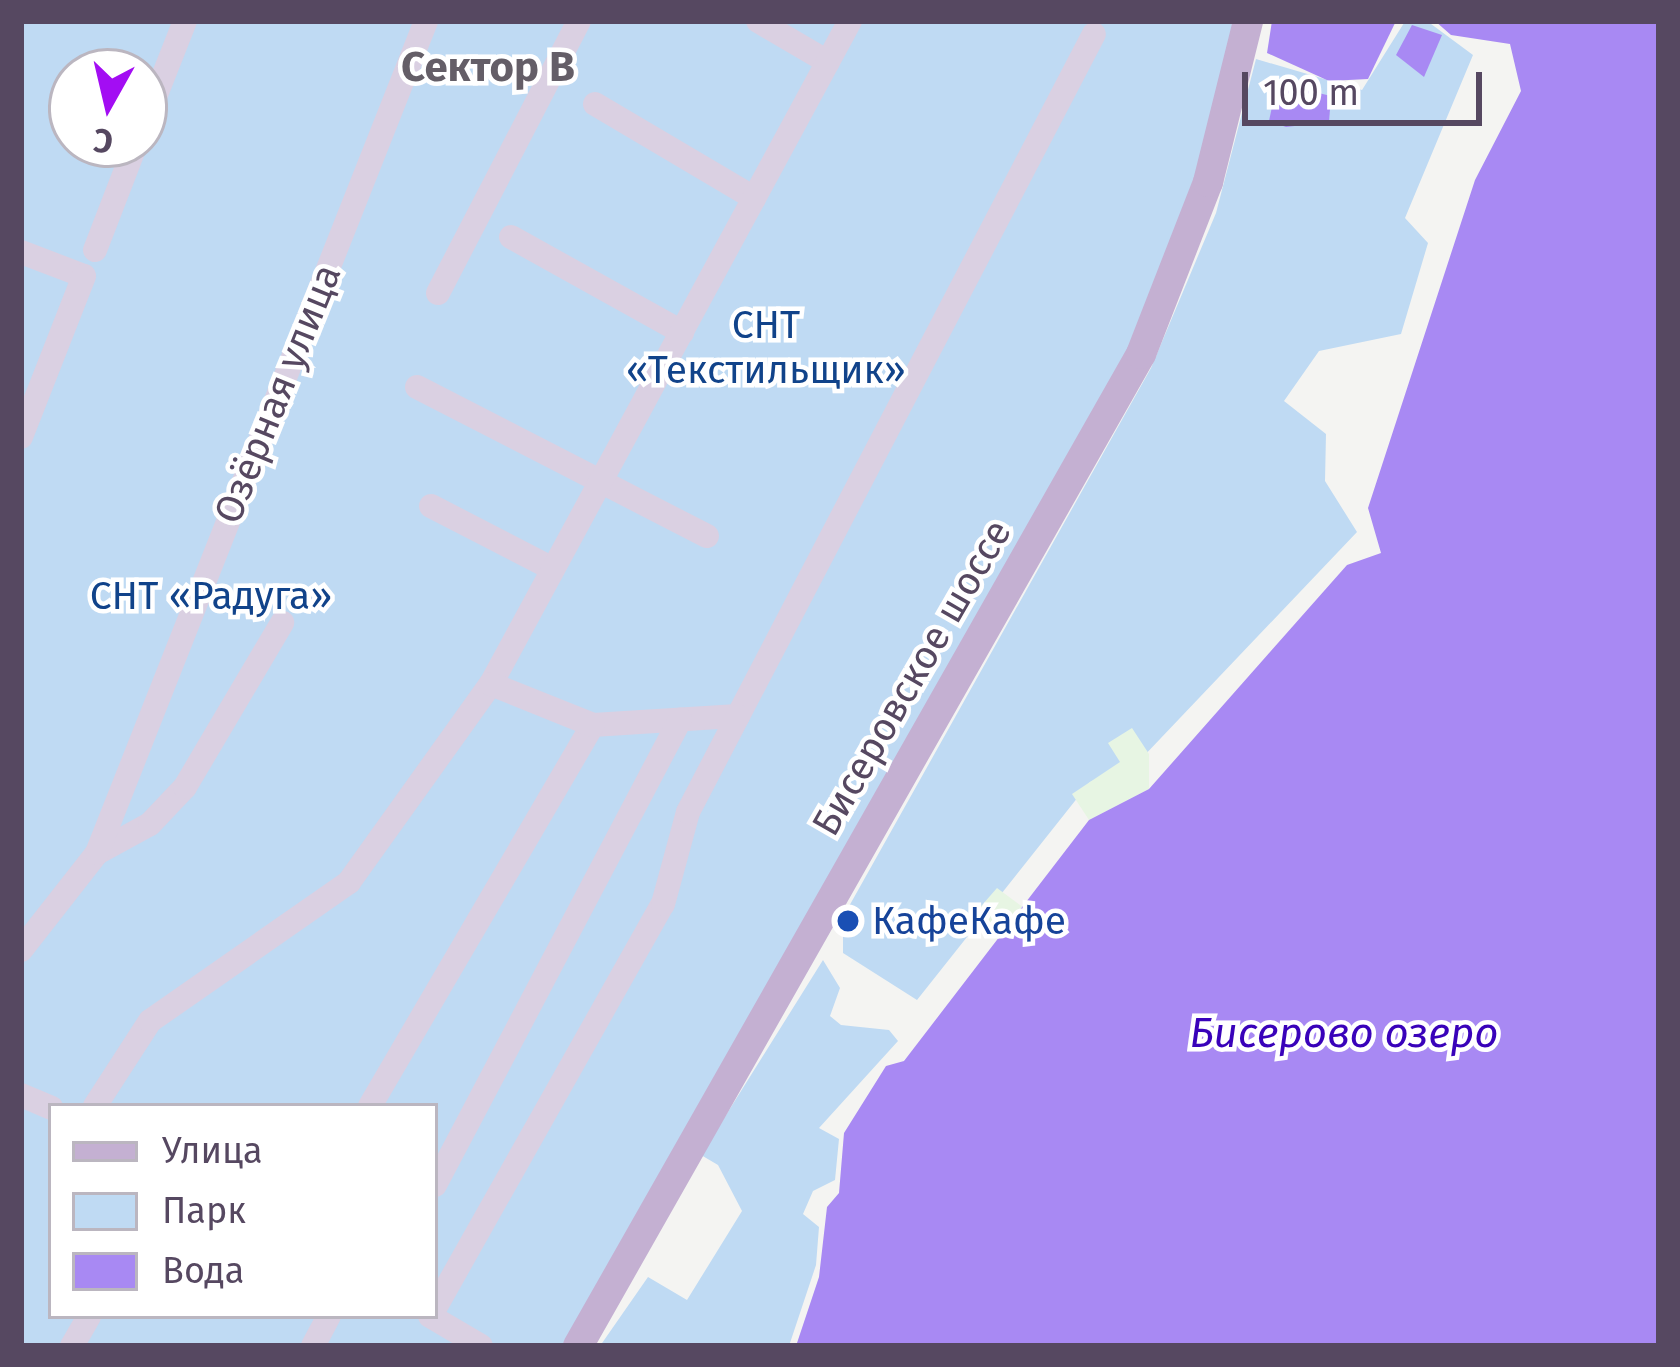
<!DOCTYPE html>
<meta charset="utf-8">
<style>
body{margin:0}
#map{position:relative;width:1680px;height:1367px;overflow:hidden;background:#f4f4f2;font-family:"Fira Sans",sans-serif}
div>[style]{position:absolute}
.green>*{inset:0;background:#bfdaf3}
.sand>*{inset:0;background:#e7f5e3}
.water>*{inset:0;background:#a889f3}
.minor>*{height:24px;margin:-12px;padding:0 12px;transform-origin:12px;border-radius:12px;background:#dad0e2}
.major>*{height:30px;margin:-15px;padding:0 15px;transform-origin:15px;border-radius:15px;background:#c4b0d2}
.dots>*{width:33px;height:33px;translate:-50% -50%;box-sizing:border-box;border:6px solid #fff;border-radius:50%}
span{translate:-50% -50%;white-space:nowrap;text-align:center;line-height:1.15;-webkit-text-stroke:9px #fff;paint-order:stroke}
.park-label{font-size:39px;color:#11438a}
.street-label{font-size:39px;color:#564861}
.transit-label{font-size:39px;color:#164399}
.left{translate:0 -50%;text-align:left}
.neighbourhood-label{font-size:42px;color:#645e67;font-weight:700}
.water-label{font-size:42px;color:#3902ba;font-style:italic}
.frame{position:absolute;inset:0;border:24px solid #564861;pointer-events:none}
.legend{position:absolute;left:48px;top:1103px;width:390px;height:216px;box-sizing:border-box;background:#fff;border:3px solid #bbb6c0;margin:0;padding:15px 21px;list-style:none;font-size:36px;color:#564861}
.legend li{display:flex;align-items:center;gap:24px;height:60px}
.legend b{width:60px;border:3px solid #bbb6c0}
.north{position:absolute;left:48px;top:48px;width:120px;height:120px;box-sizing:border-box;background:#fff;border:3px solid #bbb6c0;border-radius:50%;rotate:188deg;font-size:33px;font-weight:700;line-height:48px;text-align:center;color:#564861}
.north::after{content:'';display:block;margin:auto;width:42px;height:54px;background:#a30df3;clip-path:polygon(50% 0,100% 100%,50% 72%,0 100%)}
.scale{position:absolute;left:1242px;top:72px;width:240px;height:54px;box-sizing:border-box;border:6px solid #564861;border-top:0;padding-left:15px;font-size:36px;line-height:42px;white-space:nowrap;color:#564861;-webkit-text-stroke:9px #fff;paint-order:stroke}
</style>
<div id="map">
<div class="green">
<i style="clip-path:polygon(evenodd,21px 21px,1237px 21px,1222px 102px,1131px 350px,566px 1346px,21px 1346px,21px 21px,72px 72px,144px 72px,144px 144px,72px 144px,72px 72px,21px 21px,51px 1106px,435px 1106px,435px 1316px,51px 1316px,51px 1106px)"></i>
<i style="clip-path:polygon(1427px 21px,1473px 55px,1405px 218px,1428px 243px,1401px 334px,1319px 351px,1284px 401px,1326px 434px,1325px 481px,1357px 532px,1141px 759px,1090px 782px,917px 1000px,843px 953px,843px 917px,1151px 368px,1216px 213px,1256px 59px,1362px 90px,1404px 23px)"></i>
<i style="clip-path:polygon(823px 960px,840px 988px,830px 1016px,841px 1025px,889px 1030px,898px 1041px,819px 1128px,839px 1139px,835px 1180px,813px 1191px,803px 1214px,819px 1227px,816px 1265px,789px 1346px,600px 1346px,648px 1277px,687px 1300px,742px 1211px,718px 1165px,701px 1155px)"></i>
</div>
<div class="sand">
<i style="clip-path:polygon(1132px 728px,1149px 754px,1149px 789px,1089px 820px,1072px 794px,1120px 762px,1108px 743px)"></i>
<i style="clip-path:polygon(997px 888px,1024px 908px,999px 941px,969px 920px)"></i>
</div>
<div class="water">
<i style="clip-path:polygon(1272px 21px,1396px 21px,1368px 79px,1329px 81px,1267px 53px)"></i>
<i style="clip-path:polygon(1435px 21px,1659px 21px,1659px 1346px,796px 1346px,819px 1277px,827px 1207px,839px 1193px,844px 1133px,886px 1066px,904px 1061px,1089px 820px,1149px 789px,1347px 565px,1381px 553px,1368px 508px,1475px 180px,1521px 91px,1510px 44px,1451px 35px)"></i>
<i style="clip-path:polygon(1412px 25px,1442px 35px,1424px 77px,1396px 55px)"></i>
<i style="clip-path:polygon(1277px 83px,1331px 96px,1329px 122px,1286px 127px,1269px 121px)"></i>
</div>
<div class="minor">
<i style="left:758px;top:21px;width:81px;rotate:30.4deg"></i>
<i style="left:595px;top:104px;width:185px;rotate:30.6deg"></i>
<i style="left:144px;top:125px;width:112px;rotate:-68.5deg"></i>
<i style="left:511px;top:237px;width:196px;rotate:29.1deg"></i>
<i style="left:95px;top:250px;width:114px;rotate:-68.9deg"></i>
<i style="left:21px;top:252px;width:67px;rotate:20.9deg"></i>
<i style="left:84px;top:276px;width:173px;rotate:111.4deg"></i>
<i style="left:438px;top:293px;width:306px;rotate:-62.6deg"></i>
<i style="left:417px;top:387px;width:326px;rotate:27.2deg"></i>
<i style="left:431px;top:506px;width:137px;rotate:27.3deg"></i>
<i style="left:593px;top:725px;width:145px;rotate:-3.6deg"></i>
<i style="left:738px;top:716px;width:769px;rotate:-62.44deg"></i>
<i style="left:97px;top:853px;width:60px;rotate:-28.7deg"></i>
<i style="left:150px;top:824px;width:51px;rotate:-46.6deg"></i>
<i style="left:185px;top:787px;width:191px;rotate:-59.4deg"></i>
<i style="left:21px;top:950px;width:123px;rotate:-51.9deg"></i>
<i style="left:97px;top:853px;width:895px;rotate:-68.42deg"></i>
<i style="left:21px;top:1095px;width:33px;rotate:23deg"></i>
<i style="left:95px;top:1106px;width:101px;rotate:-57.1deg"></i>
<i style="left:150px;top:1021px;width:243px;rotate:-34.9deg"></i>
<i style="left:349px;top:882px;width:244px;rotate:-54.4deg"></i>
<i style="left:491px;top:684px;width:754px;rotate:-61.57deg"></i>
<i style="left:370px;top:1106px;width:441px;rotate:-59.7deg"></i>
<i style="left:593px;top:725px;width:110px;rotate:-158.1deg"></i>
<i style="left:435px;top:1185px;width:526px;rotate:-62.22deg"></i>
<i style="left:435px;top:1308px;width:464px;rotate:-60.6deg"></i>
<i style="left:663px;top:904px;width:95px;rotate:-74.8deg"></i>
<i style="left:688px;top:812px;width:108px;rotate:-62.5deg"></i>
<i style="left:430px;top:1316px;width:59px;rotate:30.5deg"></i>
<i style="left:72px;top:1346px;width:34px;rotate:-60deg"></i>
<i style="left:313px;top:1346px;width:34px;rotate:-62deg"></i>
</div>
<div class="major">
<i style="left:578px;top:1346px;width:1141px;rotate:-60.42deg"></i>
<i style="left:1141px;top:354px;width:185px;rotate:-68.7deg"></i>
<i style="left:1208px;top:182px;width:166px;rotate:-76deg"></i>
</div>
<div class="dots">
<i style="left:848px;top:921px;background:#1a4fb4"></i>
</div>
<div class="park-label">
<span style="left:766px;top:348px">СНТ<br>«Текстильщик»</span>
<span style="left:211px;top:596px">СНТ «Радуга»</span>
</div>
<div class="street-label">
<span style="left:278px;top:394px;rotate:-68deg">Озёрная улица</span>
<span style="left:912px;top:678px;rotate:-60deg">Бисеровское шоссе</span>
</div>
<div class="transit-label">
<span class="left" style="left:872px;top:921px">КафеКафе</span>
</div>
<div class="neighbourhood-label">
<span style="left:488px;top:67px">Сектор В</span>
</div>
<div class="water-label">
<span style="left:1344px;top:1033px">Бисерово озеро</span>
</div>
<div class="frame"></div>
<ul class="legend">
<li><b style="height:15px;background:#c4b0d2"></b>Улица</li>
<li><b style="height:33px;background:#bfdaf3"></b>Парк</li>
<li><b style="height:33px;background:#a889f3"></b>Вода</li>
</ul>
<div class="north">С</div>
<div class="scale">100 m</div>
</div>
